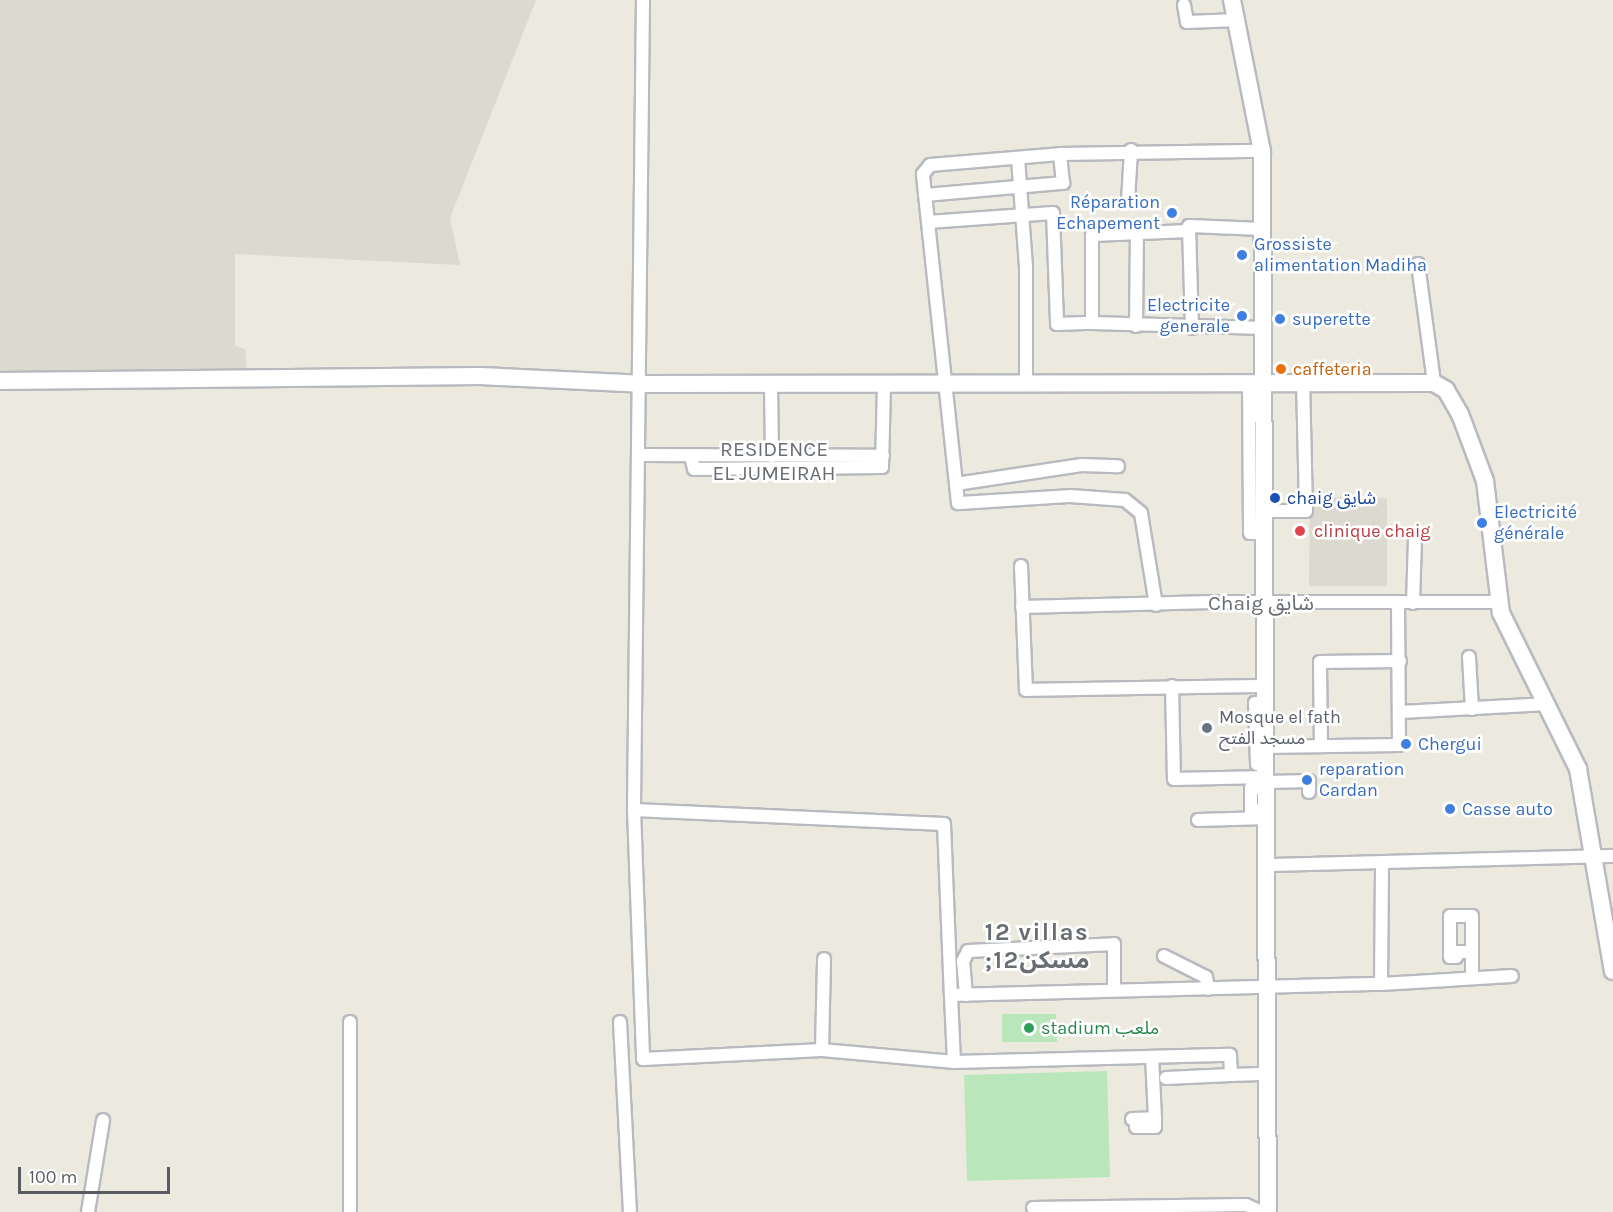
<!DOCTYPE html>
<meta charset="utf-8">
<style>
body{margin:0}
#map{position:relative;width:1613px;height:1212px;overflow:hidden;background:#eceadf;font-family:Karla,"Noto Sans Arabic",sans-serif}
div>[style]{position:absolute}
.education>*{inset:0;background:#dcd9ce}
.green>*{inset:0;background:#bae6bb}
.roads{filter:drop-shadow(2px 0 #b8babf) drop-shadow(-2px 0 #b8babf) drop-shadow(0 2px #b8babf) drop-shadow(0 -2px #b8babf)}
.street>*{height:12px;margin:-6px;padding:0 6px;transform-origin:6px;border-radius:6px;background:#fff}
.secondary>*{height:16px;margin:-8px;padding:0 8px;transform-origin:8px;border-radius:8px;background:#fff}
.dots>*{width:16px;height:16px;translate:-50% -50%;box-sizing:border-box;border:3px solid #fff;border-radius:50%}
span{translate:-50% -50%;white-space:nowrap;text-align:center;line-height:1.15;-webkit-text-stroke:5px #fff;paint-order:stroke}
.shop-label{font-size:18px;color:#366cbe}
.right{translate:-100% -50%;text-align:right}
.left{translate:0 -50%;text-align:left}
.food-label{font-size:18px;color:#c56008}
.transit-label{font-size:18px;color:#164399}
.health-label{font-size:18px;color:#be3a42}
.worship-label{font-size:18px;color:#5b616d}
.leisure-label{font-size:18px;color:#27864d}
.quarter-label{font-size:21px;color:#696e73}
.district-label{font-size:24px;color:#696e73;font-weight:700;letter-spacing:1.5px}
.scale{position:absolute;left:18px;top:1167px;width:152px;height:27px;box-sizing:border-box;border:3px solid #585c61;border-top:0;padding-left:8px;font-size:18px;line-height:21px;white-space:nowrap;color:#585c61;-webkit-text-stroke:4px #fff;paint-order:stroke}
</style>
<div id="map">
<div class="education">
<i style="clip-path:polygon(0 0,536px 0,450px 218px,460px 265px,235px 254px,235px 346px,245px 349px,247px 371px,0 376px)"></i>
<i style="clip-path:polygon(1310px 497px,1387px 498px,1387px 586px,1309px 586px)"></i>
</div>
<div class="green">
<i style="clip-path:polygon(1002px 1014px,1056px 1014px,1057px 1042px,1002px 1042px)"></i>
<i style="clip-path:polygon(1107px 1071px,1110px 1177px,967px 1181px,964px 1075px)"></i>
</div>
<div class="roads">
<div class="street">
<i style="left:643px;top:0;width:810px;rotate:90.64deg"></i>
<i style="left:634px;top:810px;width:249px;rotate:87.9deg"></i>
<i style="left:643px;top:1059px;width:179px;rotate:-2.9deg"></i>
<i style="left:822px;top:1050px;width:133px;rotate:5.2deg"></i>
<i style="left:954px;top:1062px;width:67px;rotate:-92.6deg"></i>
<i style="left:951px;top:995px;width:430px;rotate:-1.5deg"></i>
<i style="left:1381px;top:984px;width:131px;rotate:-3.5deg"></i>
<i style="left:1184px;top:5px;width:17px;rotate:80deg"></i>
<i style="left:1187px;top:22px;width:51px;rotate:-2.2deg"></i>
<i style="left:1018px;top:158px;width:110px;rotate:85.8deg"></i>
<i style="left:1026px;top:268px;width:116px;rotate:90deg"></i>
<i style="left:925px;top:195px;width:139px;rotate:-5deg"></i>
<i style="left:1063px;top:183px;width:29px;rotate:-96deg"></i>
<i style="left:1128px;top:201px;width:51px;rotate:-86.6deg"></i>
<i style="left:928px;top:222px;width:125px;rotate:-4.1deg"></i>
<i style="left:1053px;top:213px;width:111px;rotate:87.9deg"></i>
<i style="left:1057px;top:324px;width:35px;rotate:-2deg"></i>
<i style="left:1189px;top:231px;width:97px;rotate:177.6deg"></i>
<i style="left:1092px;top:235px;width:88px;rotate:90deg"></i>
<i style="left:1092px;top:323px;width:172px;rotate:1.7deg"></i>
<i style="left:1418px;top:264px;width:120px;rotate:82.3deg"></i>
<i style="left:1136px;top:326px;width:93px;rotate:-89.4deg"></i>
<i style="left:1192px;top:328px;width:102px;rotate:-91.7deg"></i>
<i style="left:1189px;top:226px;width:73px;rotate:2.4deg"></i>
<i style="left:771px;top:384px;width:72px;rotate:89.2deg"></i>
<i style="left:1249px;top:384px;width:149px;rotate:89.6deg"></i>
<i style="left:1250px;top:533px;width:13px"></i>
<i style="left:640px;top:455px;width:243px;rotate:0.2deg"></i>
<i style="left:691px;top:456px;width:13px;rotate:77deg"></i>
<i style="left:694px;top:469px;width:188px;rotate:-0.6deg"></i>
<i style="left:882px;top:467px;width:83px;rotate:-88.6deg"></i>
<i style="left:956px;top:484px;width:127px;rotate:-8.6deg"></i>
<i style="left:1082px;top:465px;width:36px;rotate:2deg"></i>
<i style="left:1263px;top:511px;width:43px"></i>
<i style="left:1306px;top:511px;width:129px;rotate:-91.3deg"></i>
<i style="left:1021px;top:566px;width:124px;rotate:87.7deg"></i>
<i style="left:1026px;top:690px;width:240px;rotate:-1deg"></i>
<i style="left:1413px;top:603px;width:64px;rotate:-88.2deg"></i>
<i style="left:1156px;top:605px;width:93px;rotate:-99.3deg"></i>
<i style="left:1141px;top:513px;width:21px;rotate:-141deg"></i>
<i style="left:1125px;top:500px;width:55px;rotate:-175.8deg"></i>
<i style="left:1070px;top:496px;width:112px;rotate:176.4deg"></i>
<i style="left:958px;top:503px;width:331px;rotate:-96.1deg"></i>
<i style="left:923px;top:174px;width:11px;rotate:-52deg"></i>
<i style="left:930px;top:165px;width:130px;rotate:-4.8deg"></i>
<i style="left:1060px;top:154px;width:202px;rotate:-0.9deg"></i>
<i style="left:1022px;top:607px;width:190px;rotate:-1.5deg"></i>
<i style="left:1212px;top:602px;width:287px"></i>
<i style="left:1469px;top:657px;width:52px;rotate:86.7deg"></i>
<i style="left:1172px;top:686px;width:93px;rotate:88.8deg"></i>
<i style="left:1174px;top:779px;width:93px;rotate:-1.2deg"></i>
<i style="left:1266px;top:703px;width:11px;rotate:180deg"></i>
<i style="left:1255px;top:703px;width:61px;rotate:88.1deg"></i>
<i style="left:1257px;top:764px;width:9px"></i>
<i style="left:1401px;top:712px;width:147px;rotate:-3.1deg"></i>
<i style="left:1321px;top:746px;width:84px;rotate:-90.7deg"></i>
<i style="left:1320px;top:662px;width:80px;rotate:-0.7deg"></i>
<i style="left:1266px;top:747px;width:133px;rotate:-0.9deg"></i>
<i style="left:1399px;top:745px;width:142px;rotate:-90.4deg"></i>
<i style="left:1267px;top:782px;width:42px;rotate:-1.4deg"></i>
<i style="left:1309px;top:781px;width:11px;rotate:90deg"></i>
<i style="left:634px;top:810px;width:310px;rotate:2.6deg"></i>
<i style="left:944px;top:824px;width:171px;rotate:87.7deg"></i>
<i style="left:1265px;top:810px;width:14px;rotate:176deg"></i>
<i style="left:1251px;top:811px;width:23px;rotate:-90deg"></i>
<i style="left:1251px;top:788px;width:16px"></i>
<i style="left:1198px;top:820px;width:69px;rotate:-1.7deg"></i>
<i style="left:1268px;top:865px;width:345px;rotate:-1.5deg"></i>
<i style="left:1472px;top:952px;width:16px;rotate:180deg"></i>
<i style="left:1456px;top:952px;width:5px;rotate:90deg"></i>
<i style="left:1456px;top:957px;width:6px;rotate:180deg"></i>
<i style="left:1450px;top:957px;width:41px;rotate:-90deg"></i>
<i style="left:1450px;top:916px;width:22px"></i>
<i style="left:1472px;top:916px;width:61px;rotate:90deg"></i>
<i style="left:1164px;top:956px;width:47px;rotate:26.6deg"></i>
<i style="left:1206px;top:977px;width:12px;rotate:81deg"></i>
<i style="left:1381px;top:984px;width:119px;rotate:-89.5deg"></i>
<i style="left:966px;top:995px;width:34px;rotate:-95deg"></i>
<i style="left:963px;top:961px;width:11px;rotate:-63deg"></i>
<i style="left:968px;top:951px;width:146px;rotate:-2.7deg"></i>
<i style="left:1114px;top:944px;width:46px;rotate:90deg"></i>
<i style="left:350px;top:1022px;width:190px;rotate:90deg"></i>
<i style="left:620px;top:1022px;width:190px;rotate:87deg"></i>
<i style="left:822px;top:1050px;width:91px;rotate:-88.7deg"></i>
<i style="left:954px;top:1062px;width:276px;rotate:-1.5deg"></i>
<i style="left:1230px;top:1055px;width:20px;rotate:87deg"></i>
<i style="left:1231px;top:1075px;width:37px;rotate:-2deg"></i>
<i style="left:1166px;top:1078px;width:65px;rotate:-2.6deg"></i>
<i style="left:1132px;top:1119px;width:23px;rotate:-2deg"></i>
<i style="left:1155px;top:1118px;width:61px;rotate:-92.8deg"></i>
<i style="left:1136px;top:1119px;width:8px;rotate:90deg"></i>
<i style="left:1136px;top:1127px;width:19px"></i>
<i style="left:1155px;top:1127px;width:9px;rotate:-90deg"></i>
<i style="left:1033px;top:1208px;width:213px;rotate:-0.8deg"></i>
<i style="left:1246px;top:1205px;width:17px;rotate:24deg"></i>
<i style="left:88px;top:1212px;width:93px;rotate:-80.7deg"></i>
</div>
<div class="secondary">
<i style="left:1232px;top:0;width:154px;rotate:78.8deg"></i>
<i style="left:1262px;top:151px;width:1061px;rotate:89.68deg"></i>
<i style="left:0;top:381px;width:480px;rotate:-0.6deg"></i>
<i style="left:480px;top:376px;width:161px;rotate:2.8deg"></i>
<i style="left:641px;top:384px;width:793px;rotate:-0.07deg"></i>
<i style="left:1434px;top:383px;width:14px;rotate:30deg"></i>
<i style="left:1446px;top:390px;width:28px;rotate:60deg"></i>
<i style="left:1460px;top:414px;width:72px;rotate:69.5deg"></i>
<i style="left:1485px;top:481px;width:133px;rotate:83.1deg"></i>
<i style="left:1501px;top:613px;width:174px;rotate:63.7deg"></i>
<i style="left:1578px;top:769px;width:205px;rotate:80.2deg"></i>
</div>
</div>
<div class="dots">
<i style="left:1172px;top:213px;background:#3f7fe0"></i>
<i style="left:1242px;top:255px;background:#3f7fe0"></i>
<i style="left:1242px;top:316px;background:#3f7fe0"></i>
<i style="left:1280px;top:319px;background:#3f7fe0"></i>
<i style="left:1281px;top:369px;background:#e8710a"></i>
<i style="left:1275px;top:498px;background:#1a4fb4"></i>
<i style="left:1482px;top:523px;background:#3f7fe0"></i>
<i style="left:1300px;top:531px;background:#e0444e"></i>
<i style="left:1207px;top:728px;background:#6b7280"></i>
<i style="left:1406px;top:744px;background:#3f7fe0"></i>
<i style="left:1307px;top:780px;background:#3f7fe0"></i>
<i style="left:1450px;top:809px;background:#3f7fe0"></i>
<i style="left:1029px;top:1028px;background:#2e9e5b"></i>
</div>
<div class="shop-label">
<span class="right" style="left:1160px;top:213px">Réparation<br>Echapement</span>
<span class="left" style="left:1254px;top:255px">Grossiste<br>alimentation Madiha</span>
<span class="right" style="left:1230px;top:316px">Electricite<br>generale</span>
<span class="left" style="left:1292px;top:319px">superette</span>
<span class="left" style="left:1494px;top:523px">Electricité<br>générale</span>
<span class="left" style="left:1418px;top:744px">Chergui</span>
<span class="left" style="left:1319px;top:780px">reparation<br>Cardan</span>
<span class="left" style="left:1462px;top:809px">Casse auto</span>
</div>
<div class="food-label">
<span class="left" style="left:1293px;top:369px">caffeteria</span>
</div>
<div class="transit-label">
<span class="left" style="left:1287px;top:498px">chaig شايق</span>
</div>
<div class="health-label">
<span class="left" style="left:1314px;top:531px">clinique chaig</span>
</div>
<div class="worship-label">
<span class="left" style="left:1219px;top:728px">Mosque el fath<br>مسجد الفتح</span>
</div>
<div class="leisure-label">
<span class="left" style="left:1041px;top:1028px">stadium ملعب</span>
</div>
<div class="quarter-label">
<span style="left:774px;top:461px">RESIDENCE<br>EL JUMEIRAH</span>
<span style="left:1261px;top:603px">Chaig شايق</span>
</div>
<div class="district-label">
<span style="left:1037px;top:947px">12 villas<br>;12مسكن</span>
</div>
<div class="scale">100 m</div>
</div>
